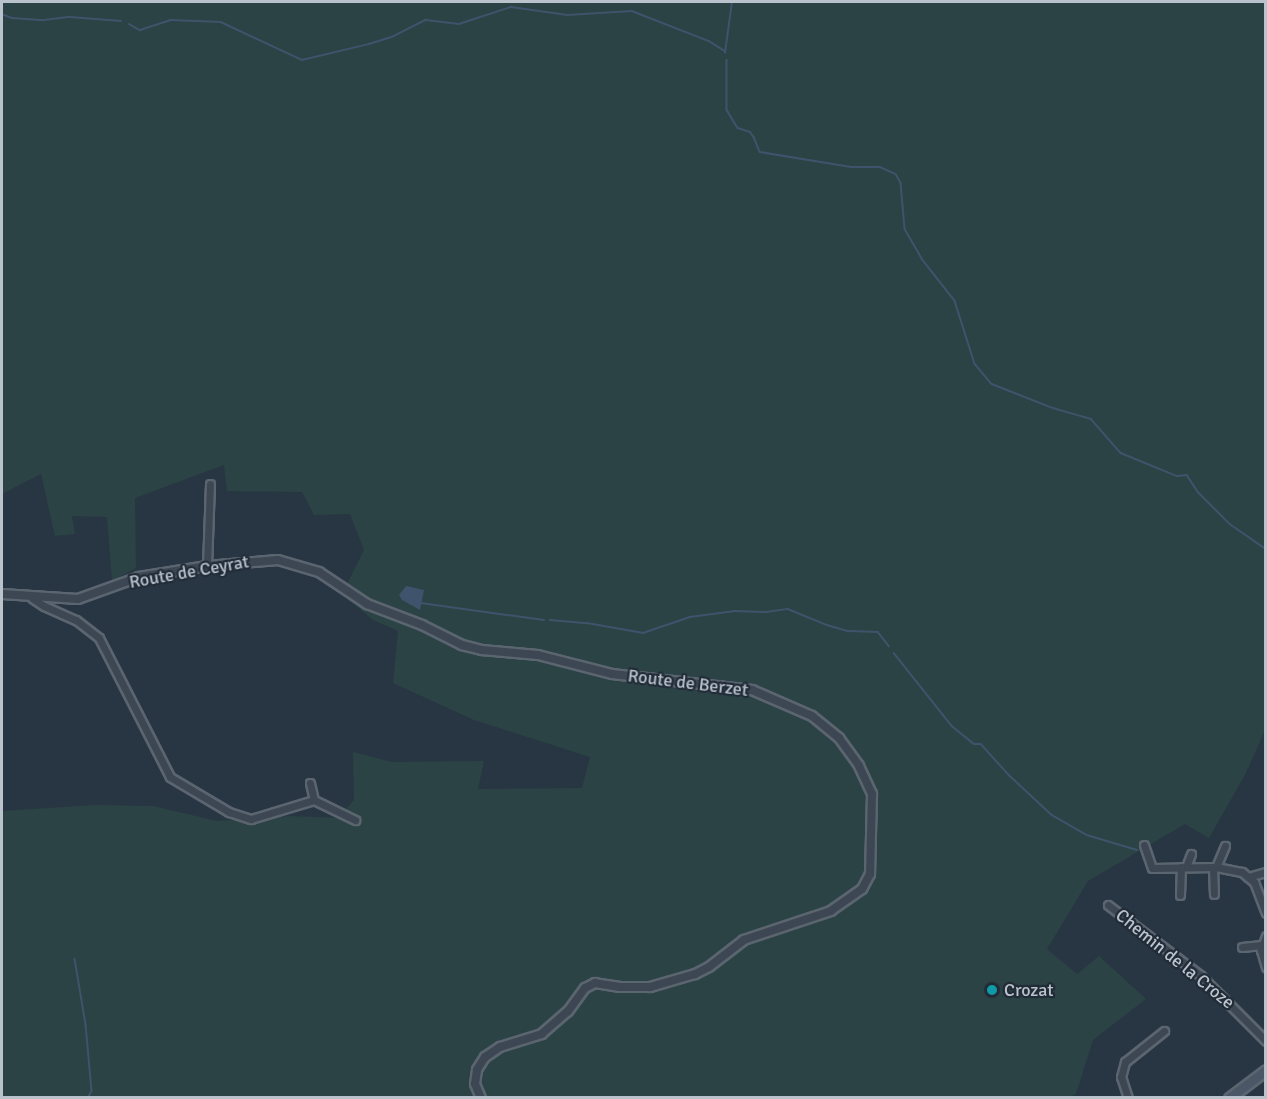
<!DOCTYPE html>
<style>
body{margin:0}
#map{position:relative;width:1267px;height:1099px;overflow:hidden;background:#283643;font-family:Signika,sans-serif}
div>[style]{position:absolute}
.green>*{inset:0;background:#2b4344}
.water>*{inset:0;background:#3f546c}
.stream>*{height:1.5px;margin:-0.75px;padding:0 0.75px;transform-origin:0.75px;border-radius:0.75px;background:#3f546c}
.roads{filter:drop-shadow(2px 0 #5b6570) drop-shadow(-2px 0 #5b6570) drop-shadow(0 2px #5b6570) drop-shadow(0 -2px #5b6570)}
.minor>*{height:7px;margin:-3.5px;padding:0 3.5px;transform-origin:3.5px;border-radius:3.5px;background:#3d4753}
.tertiary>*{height:8px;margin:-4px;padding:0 4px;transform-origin:4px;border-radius:4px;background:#3d4753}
.secondary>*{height:9px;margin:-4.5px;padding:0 4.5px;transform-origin:4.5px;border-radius:4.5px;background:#4b5766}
.dots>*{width:16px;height:16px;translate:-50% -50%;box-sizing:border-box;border:3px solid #212c38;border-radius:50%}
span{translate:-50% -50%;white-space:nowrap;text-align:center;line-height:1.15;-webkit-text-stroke:4.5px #212c38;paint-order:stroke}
.street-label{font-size:18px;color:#bac2cc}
.poi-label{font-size:18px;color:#bac2cc}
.left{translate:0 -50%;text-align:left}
.frame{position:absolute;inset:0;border:3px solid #bac2cc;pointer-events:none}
</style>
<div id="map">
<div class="green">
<i style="clip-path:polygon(2px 2px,1265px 2px,1265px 730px,1246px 773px,1209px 838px,1185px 824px,1088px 881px,1047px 949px,1077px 974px,1099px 956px,1146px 999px,1093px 1040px,1076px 1094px,1070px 1097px,2px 1097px,2px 811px,95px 805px,153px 806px,217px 821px,290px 816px,338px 818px,354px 800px,353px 752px,392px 762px,484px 761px,478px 789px,582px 788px,590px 757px,474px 720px,393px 683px,398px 631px,373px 620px,342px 594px,364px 550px,350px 514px,314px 515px,302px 492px,227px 491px,224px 465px,135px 498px,136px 568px,112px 581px,107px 517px,72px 516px,75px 534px,55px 536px,41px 474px,2px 494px)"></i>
</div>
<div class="water">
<i style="clip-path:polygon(406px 586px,424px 590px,420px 610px,402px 600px,399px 595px)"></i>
</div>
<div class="stream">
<i style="left:2px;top:14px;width:11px;rotate:22deg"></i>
<i style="left:12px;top:18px;width:32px;rotate:4deg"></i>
<i style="left:44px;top:20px;width:26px;rotate:-7deg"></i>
<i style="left:70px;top:17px;width:51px;rotate:4.5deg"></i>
<i style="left:129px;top:24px;width:13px;rotate:29deg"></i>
<i style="left:140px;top:30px;width:32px;rotate:-18deg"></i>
<i style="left:170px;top:20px;width:51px;rotate:2.2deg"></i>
<i style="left:221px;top:22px;width:89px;rotate:25.1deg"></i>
<i style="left:302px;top:60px;width:69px;rotate:-13.4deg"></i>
<i style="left:369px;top:44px;width:24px;rotate:-17deg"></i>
<i style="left:392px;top:37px;width:38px;rotate:-27deg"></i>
<i style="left:426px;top:20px;width:33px;rotate:7deg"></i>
<i style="left:459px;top:24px;width:55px;rotate:-18.1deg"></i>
<i style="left:511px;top:7px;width:57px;rotate:8.1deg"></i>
<i style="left:567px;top:15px;width:65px;rotate:-3.5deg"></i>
<i style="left:632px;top:11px;width:83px;rotate:21.3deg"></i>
<i style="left:709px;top:41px;width:19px;rotate:32deg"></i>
<i style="left:725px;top:53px;width:51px;rotate:-82.2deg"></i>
<i style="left:727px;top:60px;width:50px;rotate:90deg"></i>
<i style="left:727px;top:110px;width:21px;rotate:59deg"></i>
<i style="left:738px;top:128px;width:13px;rotate:18deg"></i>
<i style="left:750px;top:132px;width:6px;rotate:51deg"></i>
<i style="left:754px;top:137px;width:16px;rotate:68deg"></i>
<i style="left:760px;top:152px;width:92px;rotate:9.4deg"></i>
<i style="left:851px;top:167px;width:29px"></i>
<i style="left:880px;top:167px;width:17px;rotate:24deg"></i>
<i style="left:896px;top:174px;width:10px;rotate:61deg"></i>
<i style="left:901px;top:183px;width:46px;rotate:85deg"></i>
<i style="left:905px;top:229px;width:34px;rotate:60deg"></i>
<i style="left:922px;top:259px;width:53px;rotate:51.8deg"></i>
<i style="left:955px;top:301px;width:66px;rotate:72.4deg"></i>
<i style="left:975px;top:364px;width:26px;rotate:50deg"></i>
<i style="left:992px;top:384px;width:66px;rotate:21.5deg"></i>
<i style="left:1053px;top:408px;width:40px;rotate:16deg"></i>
<i style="left:1091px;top:419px;width:45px;rotate:48.6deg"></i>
<i style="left:1121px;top:453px;width:61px;rotate:22.3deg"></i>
<i style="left:1177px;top:476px;width:10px;rotate:-6deg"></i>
<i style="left:1187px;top:475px;width:20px;rotate:57deg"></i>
<i style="left:1198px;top:492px;width:45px;rotate:45deg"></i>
<i style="left:1230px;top:524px;width:44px;rotate:34.8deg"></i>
<i style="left:421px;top:603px;width:124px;rotate:7.9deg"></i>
<i style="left:550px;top:620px;width:37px;rotate:5deg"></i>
<i style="left:587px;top:623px;width:57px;rotate:10.1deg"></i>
<i style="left:643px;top:633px;width:50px;rotate:-18.8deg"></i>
<i style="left:690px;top:617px;width:45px;rotate:-7.6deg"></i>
<i style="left:735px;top:611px;width:31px;rotate:2deg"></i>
<i style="left:766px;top:612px;width:22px;rotate:-8deg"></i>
<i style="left:788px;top:609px;width:42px;rotate:22.3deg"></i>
<i style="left:827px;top:625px;width:22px;rotate:16deg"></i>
<i style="left:848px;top:631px;width:30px;rotate:2deg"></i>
<i style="left:878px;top:632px;width:18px;rotate:52deg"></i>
<i style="left:894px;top:653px;width:93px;rotate:51.5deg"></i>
<i style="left:952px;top:726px;width:28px;rotate:39deg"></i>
<i style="left:974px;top:744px;width:7px"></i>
<i style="left:981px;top:744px;width:42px;rotate:47.9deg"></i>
<i style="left:1009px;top:775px;width:59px;rotate:42.9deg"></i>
<i style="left:1052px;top:815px;width:40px;rotate:29.7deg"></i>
<i style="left:1087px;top:835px;width:52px;rotate:16.7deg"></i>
<i style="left:75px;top:959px;width:67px;rotate:80.5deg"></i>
<i style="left:86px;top:1025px;width:66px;rotate:84.8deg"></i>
<i style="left:92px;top:1091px;width:7px;rotate:117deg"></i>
</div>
<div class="roads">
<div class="minor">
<i style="left:207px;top:566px;width:82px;rotate:-87.9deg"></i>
<i style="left:32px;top:598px;width:14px;rotate:34deg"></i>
<i style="left:44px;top:606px;width:35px;rotate:24deg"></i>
<i style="left:76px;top:620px;width:29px;rotate:38deg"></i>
<i style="left:99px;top:638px;width:156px;rotate:62.9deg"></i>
<i style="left:170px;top:777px;width:69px;rotate:30.7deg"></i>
<i style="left:229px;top:812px;width:23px;rotate:18deg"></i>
<i style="left:251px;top:819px;width:66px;rotate:-16.8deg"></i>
<i style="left:314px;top:800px;width:46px;rotate:26deg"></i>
<i style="left:310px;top:783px;width:17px;rotate:77deg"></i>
<i style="left:1144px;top:845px;width:24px;rotate:71deg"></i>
<i style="left:1152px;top:868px;width:64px;rotate:-0.9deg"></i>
<i style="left:1216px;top:867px;width:26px;rotate:11deg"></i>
<i style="left:1242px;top:872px;width:16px;rotate:40deg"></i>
<i style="left:1254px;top:882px;width:33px;rotate:69deg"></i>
<i style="left:1186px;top:867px;width:14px;rotate:-69deg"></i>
<i style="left:1213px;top:867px;width:27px;rotate:88deg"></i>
<i style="left:1216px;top:867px;width:23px;rotate:-67deg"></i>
<i style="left:1248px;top:877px;width:19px;rotate:-16deg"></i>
<i style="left:1180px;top:895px;width:28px;rotate:-88deg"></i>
<i style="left:1108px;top:905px;width:116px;rotate:37.3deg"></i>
<i style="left:1200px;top:975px;width:93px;rotate:45deg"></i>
<i style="left:1266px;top:936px;width:15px;rotate:110deg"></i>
<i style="left:1261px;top:950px;width:18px;rotate:74deg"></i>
<i style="left:1242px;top:947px;width:20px;rotate:-6deg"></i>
<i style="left:1128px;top:1098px;width:22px;rotate:-108deg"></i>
<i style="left:1121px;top:1077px;width:16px;rotate:-75deg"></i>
<i style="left:1125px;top:1062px;width:50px;rotate:-38.5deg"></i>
</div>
<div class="tertiary">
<i style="left:2px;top:594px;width:76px;rotate:3.8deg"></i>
<i style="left:78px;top:599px;width:65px;rotate:-19.8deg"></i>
<i style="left:139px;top:577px;width:69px;rotate:-9.2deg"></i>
<i style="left:207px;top:566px;width:71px;rotate:-4.8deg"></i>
<i style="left:278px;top:560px;width:43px;rotate:16.3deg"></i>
<i style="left:319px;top:572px;width:58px;rotate:33.7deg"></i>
<i style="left:367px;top:604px;width:59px;rotate:20.9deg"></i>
<i style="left:422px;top:625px;width:45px;rotate:26.6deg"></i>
<i style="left:462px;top:645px;width:21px;rotate:14deg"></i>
<i style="left:482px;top:650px;width:56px;rotate:5.1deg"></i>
<i style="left:538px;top:655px;width:76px;rotate:14.4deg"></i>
<i style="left:612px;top:674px;width:141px;rotate:6.5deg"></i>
<i style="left:752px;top:690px;width:65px;rotate:23.4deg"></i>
<i style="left:812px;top:716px;width:35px;rotate:39deg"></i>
<i style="left:839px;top:738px;width:34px;rotate:54deg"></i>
<i style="left:859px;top:766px;width:31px;rotate:65deg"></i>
<i style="left:872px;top:794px;width:80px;rotate:91.4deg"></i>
<i style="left:870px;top:874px;width:17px;rotate:118deg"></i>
<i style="left:862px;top:889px;width:38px;rotate:145deg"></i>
<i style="left:831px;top:911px;width:92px;rotate:161.6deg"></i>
<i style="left:744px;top:940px;width:44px;rotate:142.4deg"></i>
<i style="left:709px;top:967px;width:16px;rotate:153deg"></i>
<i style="left:695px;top:974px;width:47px;rotate:163.9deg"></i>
<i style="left:650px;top:987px;width:30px;rotate:180deg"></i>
<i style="left:620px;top:987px;width:25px;rotate:-171deg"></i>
<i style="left:595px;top:983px;width:11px;rotate:153deg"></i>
<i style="left:585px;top:988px;width:29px;rotate:126deg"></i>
<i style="left:568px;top:1011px;width:35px;rotate:139deg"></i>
<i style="left:542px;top:1034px;width:44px;rotate:162.8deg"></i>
<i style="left:500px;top:1047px;width:18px;rotate:146deg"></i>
<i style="left:485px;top:1057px;width:15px;rotate:122deg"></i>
<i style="left:477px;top:1070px;width:14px;rotate:98deg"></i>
<i style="left:475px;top:1084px;width:15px;rotate:67deg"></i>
</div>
<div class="secondary">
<i style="left:1229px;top:1098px;width:46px;rotate:-37.1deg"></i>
</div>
</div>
<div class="dots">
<i style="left:992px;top:990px;background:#0f9aa8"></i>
</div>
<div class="street-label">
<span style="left:189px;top:572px;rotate:-10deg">Route de Ceyrat</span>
<span style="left:688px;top:683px;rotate:7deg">Route de Berzet</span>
<span style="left:1175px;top:959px;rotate:39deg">Chemin de la Croze</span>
</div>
<div class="poi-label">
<span class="left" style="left:1004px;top:990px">Crozat</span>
</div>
<div class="frame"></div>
</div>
